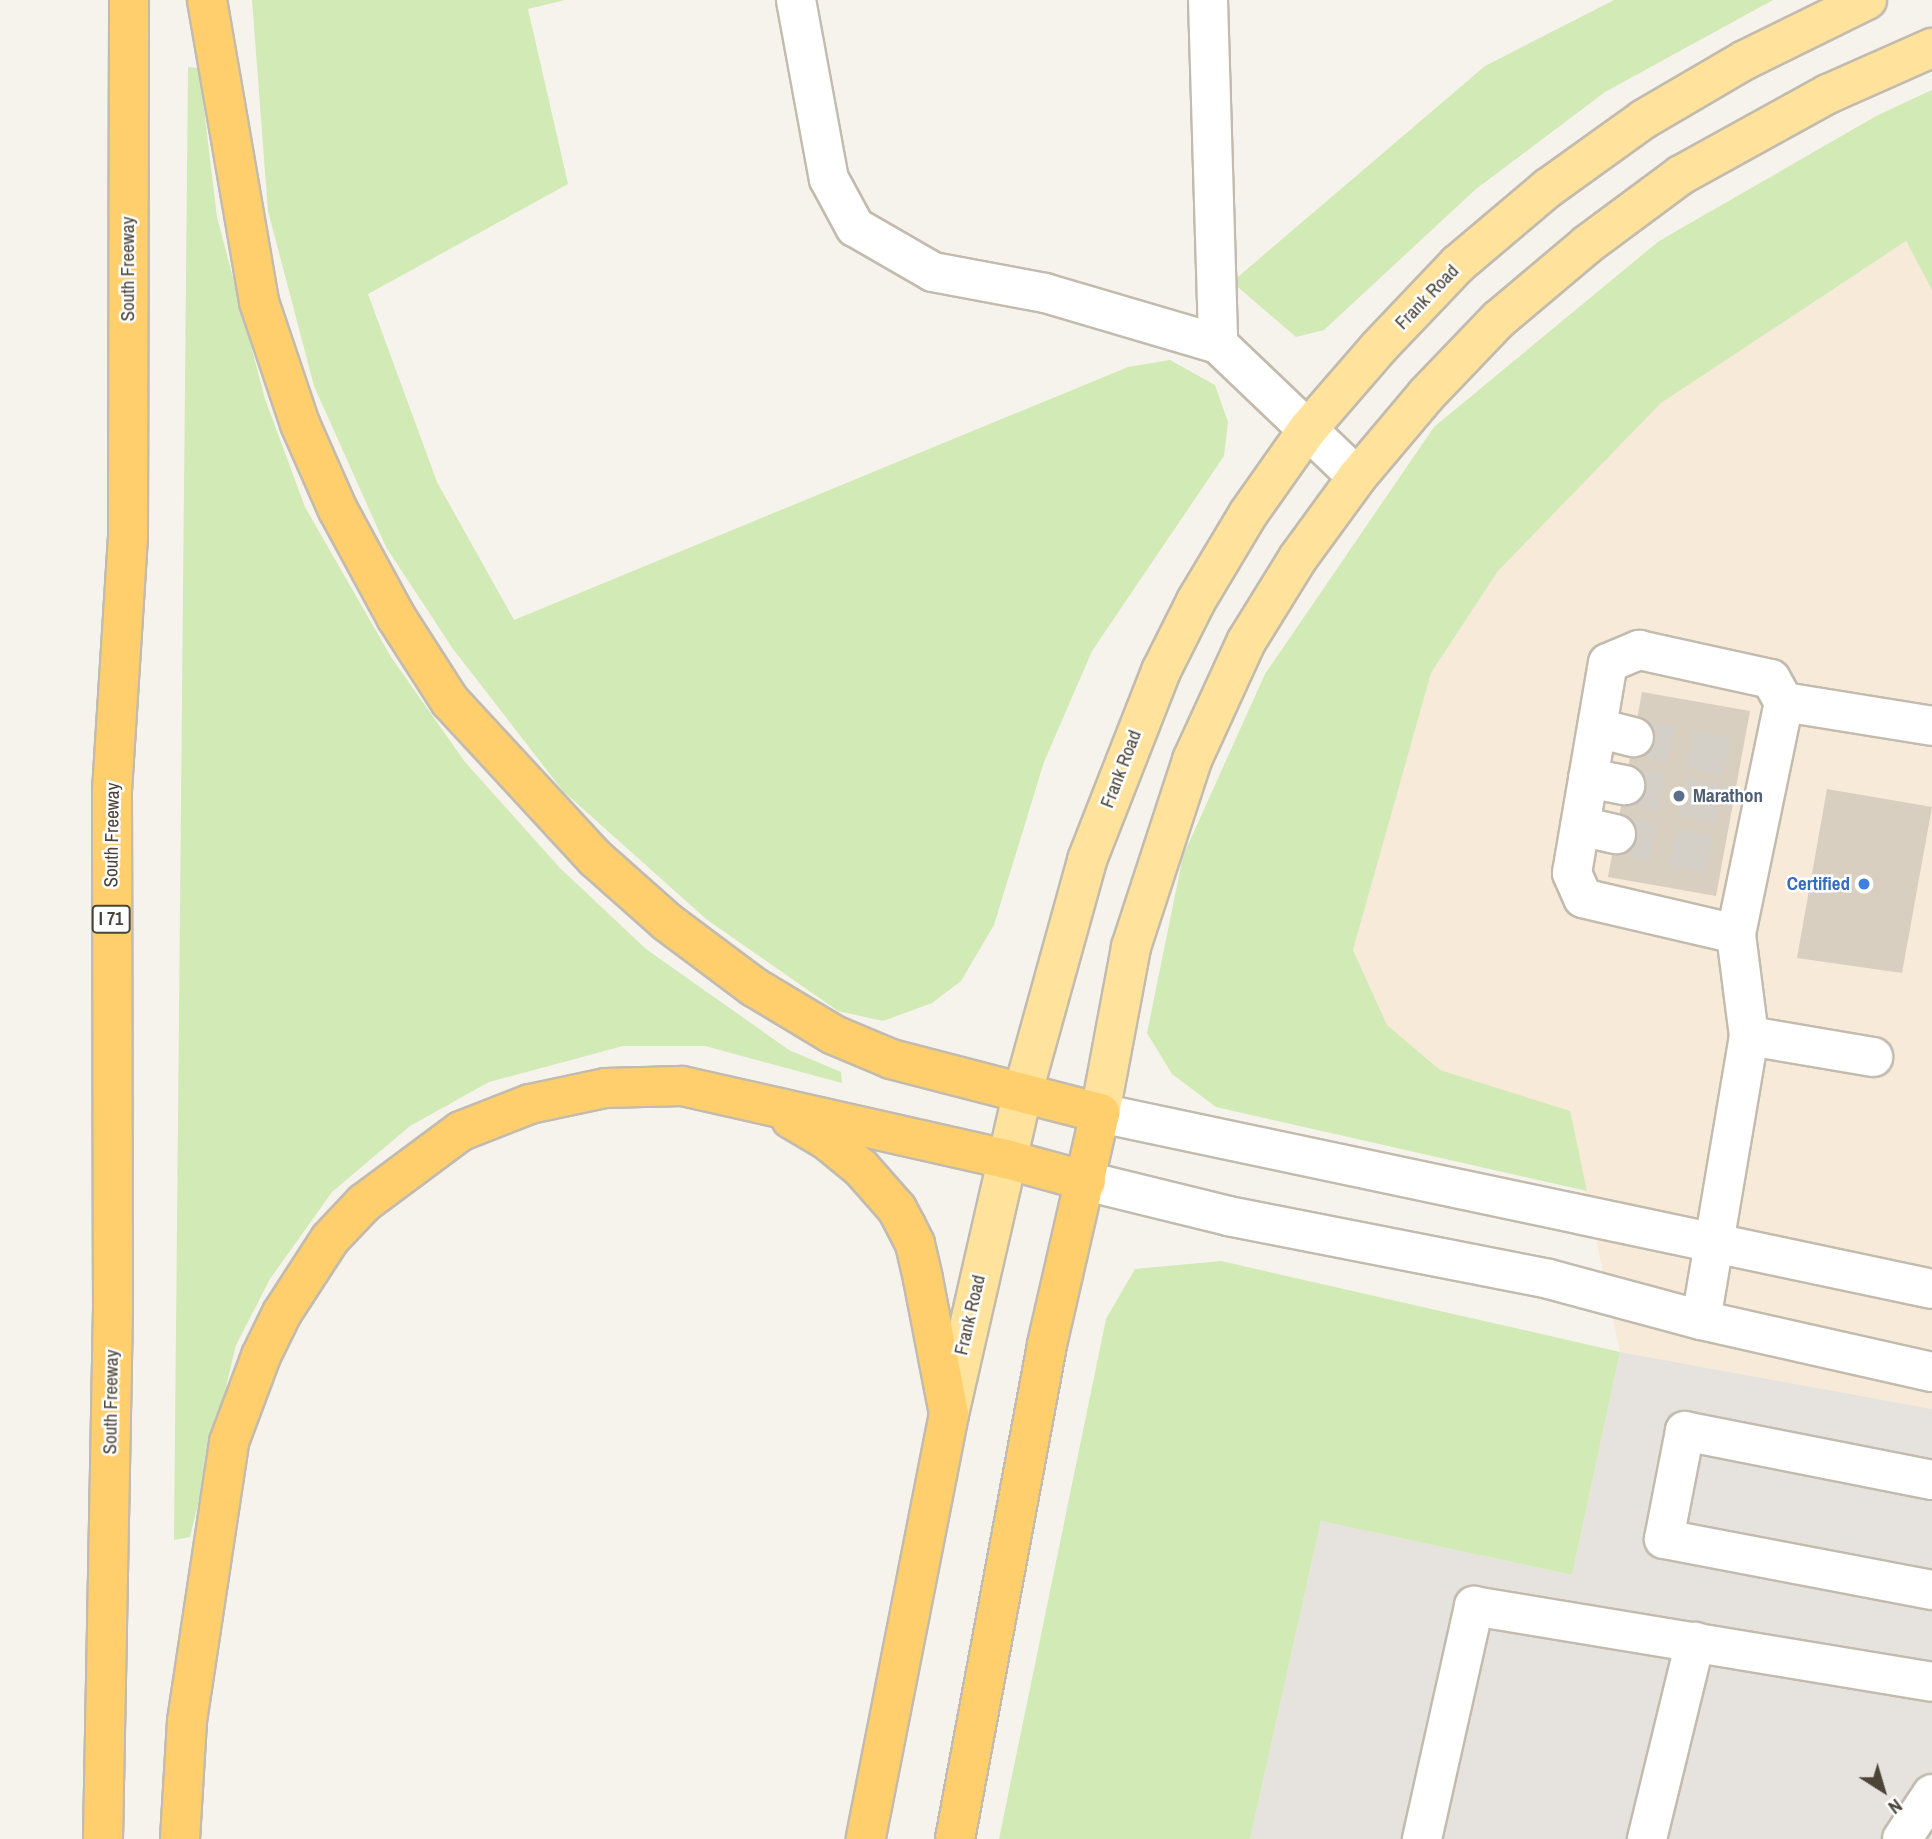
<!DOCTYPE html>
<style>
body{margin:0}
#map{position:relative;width:1932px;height:1839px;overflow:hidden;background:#f6f3ec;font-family:"Archivo Narrow",sans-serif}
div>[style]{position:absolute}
.commercial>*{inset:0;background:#f7ead8}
.industrial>*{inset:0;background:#e6e2dd}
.green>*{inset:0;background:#d2eab5}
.building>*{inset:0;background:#d8cfc1}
.minor-tunnel>*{height:38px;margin-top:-19px;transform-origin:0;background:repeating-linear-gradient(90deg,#d4d0c8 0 38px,transparent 0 57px)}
.roads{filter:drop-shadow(2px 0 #c2bbae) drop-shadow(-2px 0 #c2bbae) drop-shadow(0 2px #c2bbae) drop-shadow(0 -2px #c2bbae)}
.minor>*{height:38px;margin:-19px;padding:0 19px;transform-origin:19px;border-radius:19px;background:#fff}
.major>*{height:38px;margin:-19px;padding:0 19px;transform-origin:19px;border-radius:19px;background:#ffe39c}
.highway>*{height:38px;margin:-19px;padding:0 19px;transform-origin:19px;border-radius:19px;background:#ffcf6e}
.dots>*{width:19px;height:19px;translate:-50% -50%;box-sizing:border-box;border:4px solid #fff;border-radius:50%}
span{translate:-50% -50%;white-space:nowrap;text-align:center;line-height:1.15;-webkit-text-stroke:5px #fff;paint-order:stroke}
.shield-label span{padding:2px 5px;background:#fff;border:2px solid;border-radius:5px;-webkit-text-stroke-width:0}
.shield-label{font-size:18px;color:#4b4439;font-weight:700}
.street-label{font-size:19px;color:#4b4439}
.service-label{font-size:19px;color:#4e5e75;font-weight:700}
.left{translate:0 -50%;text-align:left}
.shop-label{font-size:19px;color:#366cbe;font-weight:700}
.right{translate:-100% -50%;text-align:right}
.north{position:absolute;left:1848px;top:1755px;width:70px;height:70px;-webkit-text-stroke:5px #fff;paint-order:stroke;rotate:143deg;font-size:19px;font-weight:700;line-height:28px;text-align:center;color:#4b4439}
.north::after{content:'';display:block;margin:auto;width:24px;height:32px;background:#4b4439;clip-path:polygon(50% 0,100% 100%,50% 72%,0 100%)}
</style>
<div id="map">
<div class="commercial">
<i style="clip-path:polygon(1906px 241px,1932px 290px,1932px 1409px,1620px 1352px,1569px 1111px,1440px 1070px,1387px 1025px,1353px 950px,1431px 673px,1498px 571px,1661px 403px)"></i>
</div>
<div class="industrial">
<i style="clip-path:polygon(1620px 1352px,1932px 1409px,1932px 1839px,1250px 1839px,1321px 1521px,1572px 1575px)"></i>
</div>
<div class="green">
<i style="clip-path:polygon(252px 0,565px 0,528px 9px,568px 184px,368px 294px,437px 482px,514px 620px,1128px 367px,1170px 360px,1215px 385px,1228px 422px,1224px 456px,1092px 651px,1044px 762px,994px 925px,961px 981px,932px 1003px,883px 1021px,838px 1011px,706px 919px,563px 791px,453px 649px,386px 547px,314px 386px,268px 211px)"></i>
<i style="clip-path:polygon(1614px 0,1773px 0,1605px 92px,1476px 189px,1324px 330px,1296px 337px,1232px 282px,1485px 66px)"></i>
<i style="clip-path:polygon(188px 67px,199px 68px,217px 217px,265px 399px,305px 507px,391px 657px,465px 762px,560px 868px,646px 949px,789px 1050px,841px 1072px,842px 1083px,705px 1046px,623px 1046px,489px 1082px,410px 1126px,332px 1192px,270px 1279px,236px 1345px,190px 1537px,174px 1540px)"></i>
<i style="clip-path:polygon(1932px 90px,1932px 290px,1906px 241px,1661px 403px,1498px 571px,1431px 673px,1353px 950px,1387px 1025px,1440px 1070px,1570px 1111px,1587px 1191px,1216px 1107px,1172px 1074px,1147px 1033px,1183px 856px,1265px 674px,1434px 427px,1659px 241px,1878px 115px)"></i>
<i style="clip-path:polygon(1221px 1261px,1620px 1352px,1572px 1575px,1321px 1521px,1250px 1839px,999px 1839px,1106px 1319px,1135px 1269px)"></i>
</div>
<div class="building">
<i style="clip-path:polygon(1642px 692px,1750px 711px,1716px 896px,1608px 877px)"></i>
<i style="clip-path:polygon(1827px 789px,1932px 807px,1902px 973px,1797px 958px)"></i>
</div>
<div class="minor-tunnel">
<i style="left:1634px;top:737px;width:109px;rotate:11.6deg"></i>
<i style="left:1625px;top:785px;width:110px;rotate:11.5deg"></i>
<i style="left:1616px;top:834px;width:110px;rotate:12.6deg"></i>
</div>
<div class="roads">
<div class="minor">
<i style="left:796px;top:0;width:182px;rotate:79.6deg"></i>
<i style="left:829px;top:179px;width:55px;rotate:61.6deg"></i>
<i style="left:855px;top:227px;width:90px;rotate:30deg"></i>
<i style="left:933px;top:272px;width:114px;rotate:10.6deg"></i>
<i style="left:1045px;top:293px;width:180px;rotate:16.4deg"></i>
<i style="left:1218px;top:344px;width:192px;rotate:43.7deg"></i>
<i style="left:1208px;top:0;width:344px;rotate:88.3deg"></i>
<i style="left:1784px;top:702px;width:150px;rotate:9.2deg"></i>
<i style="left:1597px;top:728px;width:38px;rotate:14deg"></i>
<i style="left:1588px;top:778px;width:38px;rotate:11deg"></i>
<i style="left:1580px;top:826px;width:37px;rotate:13deg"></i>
<i style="left:1749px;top:1036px;width:126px;rotate:9.6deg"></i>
<i style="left:1100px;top:1113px;width:850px;rotate:11.94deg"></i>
<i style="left:1086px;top:1181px;width:146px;rotate:13.8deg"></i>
<i style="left:1228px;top:1216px;width:327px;rotate:11.1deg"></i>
<i style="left:1549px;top:1279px;width:157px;rotate:15.1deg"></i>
<i style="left:1701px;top:1320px;width:237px;rotate:12.7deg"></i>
<i style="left:1701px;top:1320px;width:288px;rotate:-80.4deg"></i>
<i style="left:1749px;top:1036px;width:103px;rotate:-97.3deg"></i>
<i style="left:1736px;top:934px;width:157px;rotate:-166.8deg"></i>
<i style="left:1583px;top:898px;width:27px;rotate:-114deg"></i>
<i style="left:1572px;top:873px;width:213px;rotate:-80.3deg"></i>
<i style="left:1608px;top:663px;width:34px;rotate:-23deg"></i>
<i style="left:1639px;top:650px;width:135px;rotate:12.4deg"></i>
<i style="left:1771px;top:679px;width:26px;rotate:61deg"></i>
<i style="left:1784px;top:702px;width:237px;rotate:101.7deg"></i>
<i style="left:1932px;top:1480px;width:252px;rotate:-168.8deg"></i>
<i style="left:1685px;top:1431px;width:110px;rotate:101deg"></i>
<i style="left:1664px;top:1539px;width:273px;rotate:10.8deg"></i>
<i style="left:1422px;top:1839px;width:239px;rotate:-77.4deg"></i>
<i style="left:1474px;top:1606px;width:464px;rotate:9.4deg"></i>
<i style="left:1647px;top:1839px;width:203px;rotate:-76.3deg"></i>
<i style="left:1902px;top:1839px;width:54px;rotate:-56.3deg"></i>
</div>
<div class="major">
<i style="left:1100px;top:1113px;width:169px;rotate:-79.4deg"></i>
<i style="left:1131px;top:947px;width:197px;rotate:-71.9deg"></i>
<i style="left:1192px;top:760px;width:130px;rotate:-65.4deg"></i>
<i style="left:1246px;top:642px;width:99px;rotate:-58.2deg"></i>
<i style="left:1298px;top:558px;width:100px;rotate:-53.9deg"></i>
<i style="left:1357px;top:477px;width:107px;rotate:-49.9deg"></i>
<i style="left:1426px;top:395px;width:105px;rotate:-46.2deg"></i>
<i style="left:1499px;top:319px;width:116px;rotate:-40.1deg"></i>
<i style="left:1588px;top:244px;width:116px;rotate:-36.6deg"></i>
<i style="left:1681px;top:175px;width:168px;rotate:-28.9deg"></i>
<i style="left:1828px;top:94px;width:114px;rotate:-23.9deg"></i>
<i style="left:949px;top:1414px;width:327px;rotate:-77.1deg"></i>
<i style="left:1022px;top:1095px;width:244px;rotate:-74.5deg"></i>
<i style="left:1087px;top:860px;width:203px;rotate:-68.6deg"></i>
<i style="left:1161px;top:671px;width:78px;rotate:-63.4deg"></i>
<i style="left:1196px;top:601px;width:101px;rotate:-59.1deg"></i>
<i style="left:1248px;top:514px;width:104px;rotate:-54.8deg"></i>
<i style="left:1308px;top:429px;width:108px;rotate:-49.1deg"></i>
<i style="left:1379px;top:347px;width:115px;rotate:-46.4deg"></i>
<i style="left:1458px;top:264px;width:118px;rotate:-40.2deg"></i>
<i style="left:1548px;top:188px;width:118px;rotate:-35.7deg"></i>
<i style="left:1644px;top:119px;width:117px;rotate:-30.3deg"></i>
<i style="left:1745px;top:60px;width:136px;rotate:-26.2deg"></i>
</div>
<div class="highway">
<i style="left:207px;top:0;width:306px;rotate:80.2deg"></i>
<i style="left:259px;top:302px;width:129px;rotate:71.4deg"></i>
<i style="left:300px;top:424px;width:94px;rotate:66.2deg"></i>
<i style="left:338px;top:510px;width:122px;rotate:61.5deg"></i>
<i style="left:396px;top:617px;width:100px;rotate:57.3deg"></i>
<i style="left:450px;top:701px;width:214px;rotate:47.3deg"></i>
<i style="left:595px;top:858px;width:96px;rotate:41.6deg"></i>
<i style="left:667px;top:922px;width:109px;rotate:36.8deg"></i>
<i style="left:754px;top:987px;width:93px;rotate:31deg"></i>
<i style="left:834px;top:1035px;width:62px;rotate:22.8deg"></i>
<i style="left:891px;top:1059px;width:216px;rotate:14.5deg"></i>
<i style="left:1100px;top:1113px;width:238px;rotate:102.9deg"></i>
<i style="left:1047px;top:1345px;width:502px;rotate:100.55deg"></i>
<i style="left:791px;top:1119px;width:43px;rotate:30.7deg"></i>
<i style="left:828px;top:1141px;width:43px;rotate:39.3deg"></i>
<i style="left:861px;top:1168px;width:55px;rotate:48.7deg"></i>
<i style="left:897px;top:1209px;width:19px;rotate:62deg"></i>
<i style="left:906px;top:1226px;width:20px;rotate:63deg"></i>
<i style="left:915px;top:1244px;width:36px;rotate:77deg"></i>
<i style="left:923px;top:1279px;width:137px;rotate:79.1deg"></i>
<i style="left:949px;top:1414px;width:433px;rotate:101.1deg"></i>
<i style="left:103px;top:1839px;width:529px;rotate:-88.92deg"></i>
<i style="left:113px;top:1310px;width:519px;rotate:-90.11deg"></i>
<i style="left:112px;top:791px;width:254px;rotate:-86.4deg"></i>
<i style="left:128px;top:538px;width:538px;rotate:-89.89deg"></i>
<i style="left:180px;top:1839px;width:118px;rotate:-86.6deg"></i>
<i style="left:187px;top:1721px;width:282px;rotate:-81.4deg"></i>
<i style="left:229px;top:1442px;width:92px;rotate:-69.6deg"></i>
<i style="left:261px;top:1356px;width:48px;rotate:-64deg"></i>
<i style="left:282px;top:1313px;width:88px;rotate:-57deg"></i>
<i style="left:330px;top:1239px;width:50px;rotate:-46.6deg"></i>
<i style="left:364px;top:1203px;width:121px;rotate:-36.6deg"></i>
<i style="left:461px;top:1131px;width:74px;rotate:-21.4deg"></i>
<i style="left:530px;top:1104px;width:77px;rotate:-12deg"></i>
<i style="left:605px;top:1088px;width:77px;rotate:-1.5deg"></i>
<i style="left:682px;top:1086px;width:332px;rotate:12.7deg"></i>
<i style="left:1006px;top:1159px;width:83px;rotate:15.4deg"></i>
</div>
</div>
<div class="dots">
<i style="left:1679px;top:796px;background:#5c6f8a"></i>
<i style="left:1864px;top:884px;background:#3f7fe0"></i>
</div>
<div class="shield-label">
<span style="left:111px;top:919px">I 71</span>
</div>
<div class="street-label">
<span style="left:128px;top:269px;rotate:-90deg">South Freeway</span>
<span style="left:1427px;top:297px;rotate:-46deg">Frank Road</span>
<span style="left:1121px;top:769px;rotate:-69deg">Frank Road</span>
<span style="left:112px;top:835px;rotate:-89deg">South Freeway</span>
<span style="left:970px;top:1315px;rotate:-77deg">Frank Road</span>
<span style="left:111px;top:1402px;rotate:-89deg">South Freeway</span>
</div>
<div class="service-label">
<span class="left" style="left:1693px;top:796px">Marathon</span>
</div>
<div class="shop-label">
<span class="right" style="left:1850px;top:884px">Certified</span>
</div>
<div class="north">N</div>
</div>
